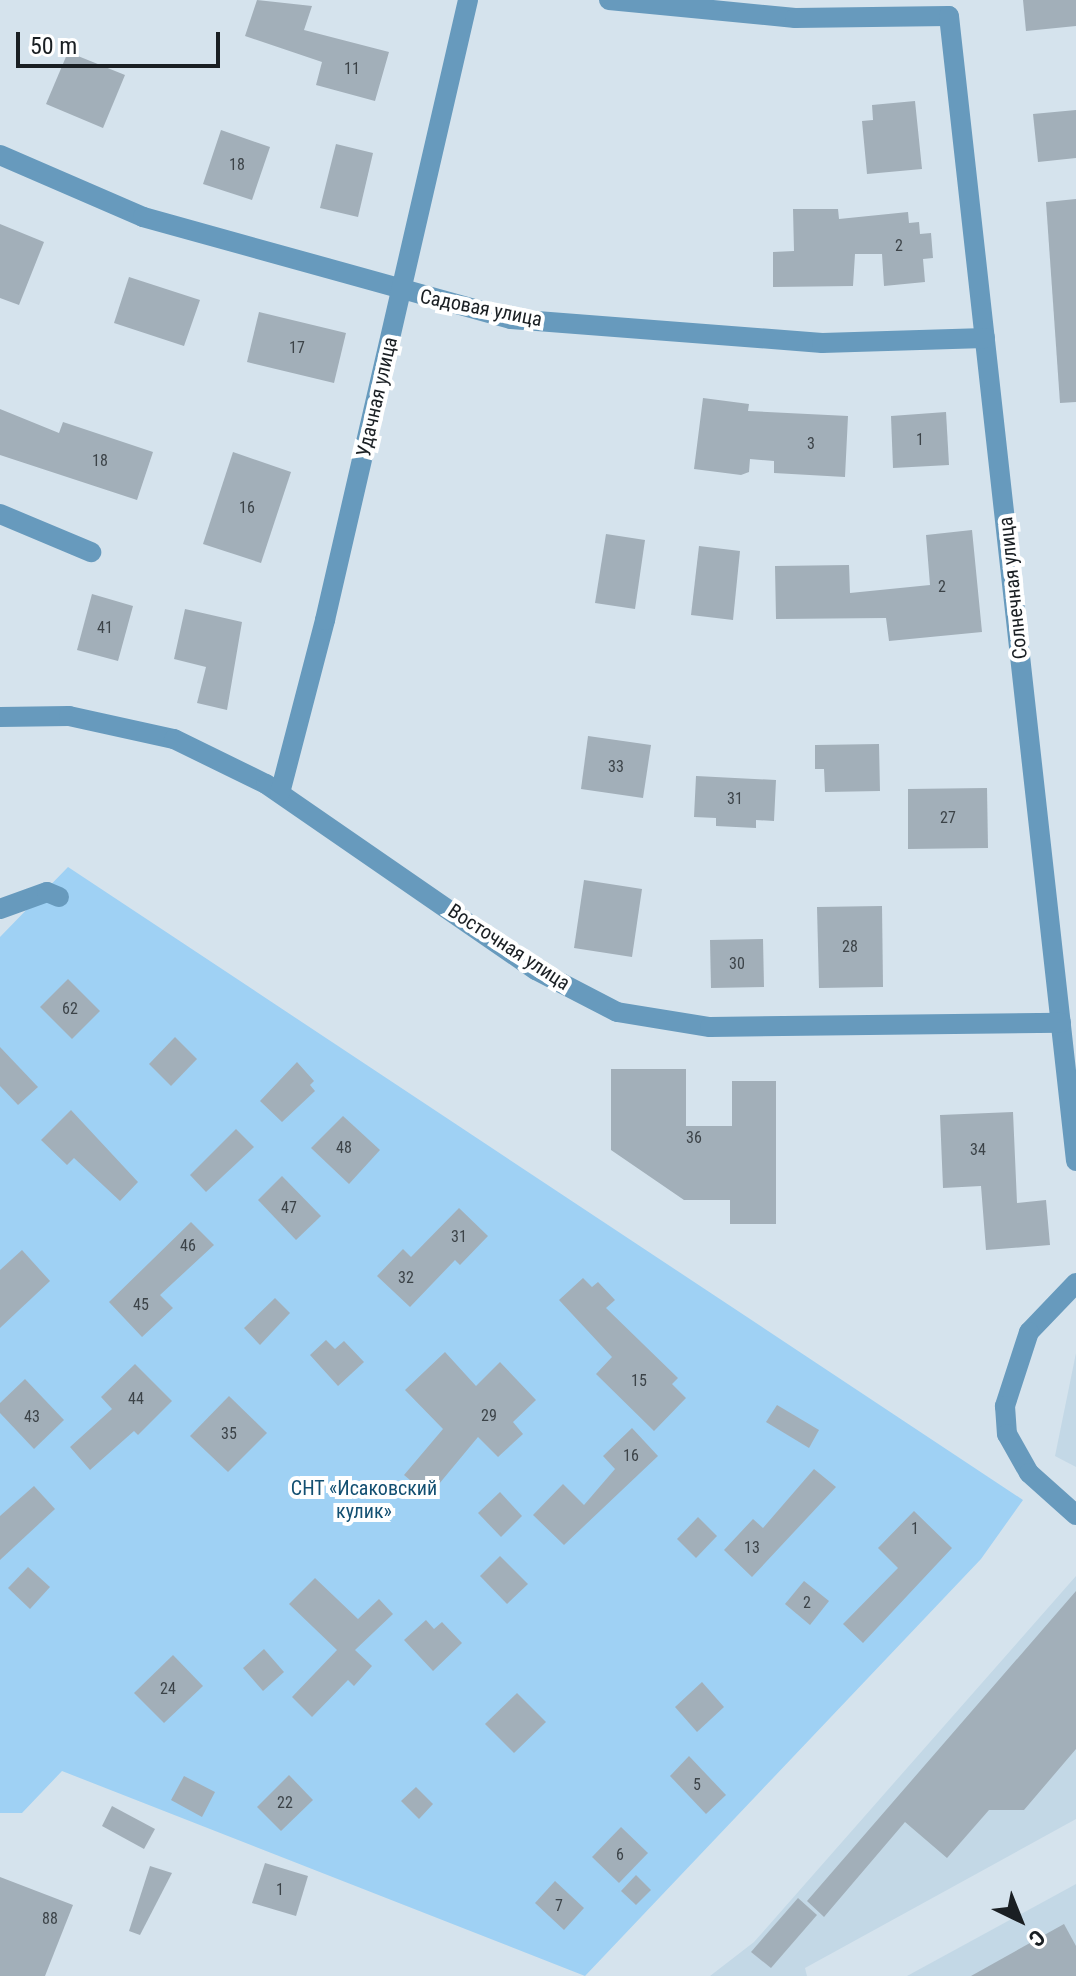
<!DOCTYPE html>
<meta charset="utf-8">
<style>
body{margin:0}
#map{position:relative;width:1076px;height:1976px;overflow:hidden;background:#d5e3ed;font-family:"Roboto Condensed",sans-serif}
div>[style]{position:absolute}
.built>*{inset:0;background:#c3d8e6}
.green>*{inset:0;background:#9fd1f4}
.building>*{inset:0;background:#a2afb9}
.minor>*{height:20px;margin:-10px;padding:0 10px;transform-origin:10px;border-radius:10px;background:#679abd}
span{translate:-50% -50%;white-space:nowrap;text-align:center;line-height:1.15;-webkit-text-stroke:8px #fff;paint-order:stroke}
.number-label{font-size:16px;color:#3c4348}
.number-label span{-webkit-text-stroke-width:0}
.street-label{font-size:20px;color:#1a1f23}
.park-label{font-size:20px;color:#124f71}
.north{position:absolute;left:980px;top:1880px;width:80px;height:80px;-webkit-text-stroke:6px #fff;paint-order:stroke;rotate:137deg;font-size:22px;font-weight:700;line-height:32px;text-align:center;color:#1a1f23}
.north::after{content:'';display:block;margin:auto;width:28px;height:36px;background:#1a1f23;clip-path:polygon(50% 0,100% 100%,50% 72%,0 100%)}
.scale{position:absolute;left:16px;top:32px;width:204px;height:36px;box-sizing:border-box;border:4px solid #1a1f23;border-top:0;padding-left:10px;font-size:24px;line-height:28px;white-space:nowrap;color:#1a1f23;-webkit-text-stroke:6px #fff;paint-order:stroke}
</style>
<div id="map">
<div class="built">
<i style="clip-path:polygon(1076px 1353px,1076px 1467px,1055px 1456px)"></i>
<i style="clip-path:polygon(1076px 1576px,1076px 1819px,805px 1968px,807px 1976px,710px 1976px,754px 1942px)"></i>
<i style="clip-path:polygon(1076px 1884px,1076px 1976px,907px 1976px)"></i>
</div>
<div class="green">
<i style="clip-path:polygon(68px 867px,1023px 1500px,981px 1559px,585px 1976px,62px 1771px,22px 1813px,0 1813px,0 937px)"></i>
</div>
<div class="building">
<i style="clip-path:polygon(257px 0,312px 6px,304px 30px,389px 52px,375px 101px,316px 85px,322px 62px,245px 36px)"></i>
<i style="clip-path:polygon(1023px 0,1076px 0,1076px 26px,1026px 31px)"></i>
<i style="clip-path:polygon(68px 52px,125px 75px,103px 128px,46px 104px)"></i>
<i style="clip-path:polygon(915px 101px,922px 169px,867px 174px,862px 121px,873px 120px,872px 105px)"></i>
<i style="clip-path:polygon(1076px 110px,1076px 158px,1038px 162px,1033px 114px)"></i>
<i style="clip-path:polygon(221px 130px,270px 147px,252px 200px,203px 184px)"></i>
<i style="clip-path:polygon(336px 144px,373px 153px,358px 217px,320px 208px)"></i>
<i style="clip-path:polygon(1076px 199px,1076px 402px,1060px 403px,1046px 202px)"></i>
<i style="clip-path:polygon(793px 209px,838px 209px,839px 219px,908px 212px,909px 223px,919px 222px,920px 234px,931px 233px,933px 258px,923px 259px,925px 282px,884px 286px,882px 254px,855px 254px,853px 286px,773px 287px,773px 252px,794px 251px)"></i>
<i style="clip-path:polygon(0 224px,44px 242px,19px 305px,0 298px)"></i>
<i style="clip-path:polygon(129px 277px,200px 300px,184px 346px,114px 323px)"></i>
<i style="clip-path:polygon(259px 312px,346px 333px,334px 383px,247px 362px)"></i>
<i style="clip-path:polygon(703px 398px,749px 404px,748px 411px,848px 416px,845px 477px,774px 473px,774px 461px,750px 459px,749px 472px,741px 475px,694px 469px)"></i>
<i style="clip-path:polygon(0 409px,59px 433px,63px 422px,153px 452px,137px 500px,0 455px)"></i>
<i style="clip-path:polygon(946px 412px,949px 465px,893px 468px,891px 416px)"></i>
<i style="clip-path:polygon(233px 452px,291px 472px,261px 563px,203px 544px)"></i>
<i style="clip-path:polygon(972px 530px,982px 632px,889px 641px,886px 618px,776px 619px,775px 566px,849px 565px,850px 593px,930px 585px,926px 535px)"></i>
<i style="clip-path:polygon(606px 534px,645px 540px,635px 609px,595px 603px)"></i>
<i style="clip-path:polygon(699px 546px,740px 551px,733px 620px,691px 615px)"></i>
<i style="clip-path:polygon(92px 594px,133px 606px,118px 661px,77px 650px)"></i>
<i style="clip-path:polygon(185px 609px,242px 622px,227px 710px,197px 703px,206px 667px,174px 659px)"></i>
<i style="clip-path:polygon(588px 736px,651px 745px,643px 798px,581px 789px)"></i>
<i style="clip-path:polygon(879px 744px,880px 791px,825px 792px,824px 769px,815px 769px,815px 745px)"></i>
<i style="clip-path:polygon(696px 776px,776px 780px,774px 821px,756px 820px,756px 828px,716px 826px,716px 818px,694px 817px)"></i>
<i style="clip-path:polygon(987px 788px,988px 848px,908px 849px,908px 789px)"></i>
<i style="clip-path:polygon(584px 880px,642px 889px,632px 957px,574px 948px)"></i>
<i style="clip-path:polygon(882px 906px,883px 987px,819px 988px,817px 907px)"></i>
<i style="clip-path:polygon(763px 939px,764px 987px,711px 988px,710px 940px)"></i>
<i style="clip-path:polygon(68px 979px,100px 1011px,72px 1039px,40px 1007px)"></i>
<i style="clip-path:polygon(175px 1037px,197px 1059px,171px 1086px,149px 1064px)"></i>
<i style="clip-path:polygon(0 1047px,38px 1087px,18px 1105px,0 1086px)"></i>
<i style="clip-path:polygon(297px 1062px,314px 1081px,310px 1085px,315px 1091px,282px 1122px,260px 1101px)"></i>
<i style="clip-path:polygon(611px 1069px,686px 1069px,686px 1126px,732px 1126px,732px 1081px,776px 1081px,776px 1224px,730px 1224px,730px 1200px,684px 1200px,611px 1150px)"></i>
<i style="clip-path:polygon(71px 1110px,138px 1182px,120px 1201px,74px 1158px,67px 1165px,41px 1140px)"></i>
<i style="clip-path:polygon(1013px 1112px,1017px 1203px,1046px 1200px,1050px 1245px,986px 1250px,981px 1186px,943px 1188px,940px 1115px)"></i>
<i style="clip-path:polygon(343px 1116px,380px 1150px,349px 1184px,311px 1148px)"></i>
<i style="clip-path:polygon(236px 1129px,254px 1147px,206px 1192px,190px 1175px)"></i>
<i style="clip-path:polygon(282px 1176px,321px 1216px,296px 1240px,258px 1200px)"></i>
<i style="clip-path:polygon(459px 1208px,488px 1236px,460px 1265px,455px 1260px,410px 1307px,377px 1276px,403px 1249px,411px 1257px)"></i>
<i style="clip-path:polygon(191px 1222px,214px 1245px,160px 1295px,173px 1308px,142px 1337px,109px 1302px)"></i>
<i style="clip-path:polygon(22px 1250px,50px 1281px,0 1328px,0 1270px)"></i>
<i style="clip-path:polygon(583px 1278px,592px 1287px,598px 1282px,615px 1300px,606px 1308px,678px 1378px,672px 1384px,686px 1398px,654px 1431px,596px 1374px,612px 1357px,559px 1300px)"></i>
<i style="clip-path:polygon(275px 1298px,290px 1313px,260px 1345px,244px 1328px)"></i>
<i style="clip-path:polygon(326px 1340px,335px 1349px,344px 1341px,364px 1362px,338px 1386px,310px 1355px)"></i>
<i style="clip-path:polygon(445px 1352px,476px 1386px,500px 1362px,536px 1400px,513px 1422px,523px 1434px,498px 1457px,478px 1437px,429px 1496px,404px 1475px,443px 1429px,405px 1390px)"></i>
<i style="clip-path:polygon(135px 1364px,172px 1401px,138px 1435px,134px 1431px,90px 1470px,70px 1447px,112px 1409px,101px 1397px)"></i>
<i style="clip-path:polygon(25px 1379px,64px 1420px,34px 1449px,0 1413px,0 1403px)"></i>
<i style="clip-path:polygon(229px 1396px,267px 1433px,228px 1472px,190px 1436px)"></i>
<i style="clip-path:polygon(777px 1405px,819px 1430px,809px 1448px,766px 1422px)"></i>
<i style="clip-path:polygon(632px 1428px,658px 1456px,564px 1545px,533px 1515px,563px 1484px,584px 1505px,615px 1469px,603px 1456px)"></i>
<i style="clip-path:polygon(814px 1469px,836px 1487px,752px 1577px,724px 1550px,753px 1519px,763px 1528px)"></i>
<i style="clip-path:polygon(34px 1486px,55px 1509px,0 1560px,0 1516px)"></i>
<i style="clip-path:polygon(500px 1492px,522px 1516px,501px 1537px,478px 1513px)"></i>
<i style="clip-path:polygon(914px 1511px,952px 1548px,863px 1643px,843px 1624px,898px 1568px,878px 1548px)"></i>
<i style="clip-path:polygon(698px 1517px,717px 1536px,696px 1558px,677px 1539px)"></i>
<i style="clip-path:polygon(500px 1556px,528px 1584px,507px 1604px,480px 1576px)"></i>
<i style="clip-path:polygon(28px 1567px,50px 1587px,30px 1609px,8px 1588px)"></i>
<i style="clip-path:polygon(315px 1578px,358px 1619px,379px 1599px,393px 1614px,355px 1650px,372px 1666px,354px 1686px,348px 1680px,312px 1717px,292px 1697px,337px 1650px,289px 1604px)"></i>
<i style="clip-path:polygon(804px 1581px,829px 1601px,810px 1625px,785px 1604px)"></i>
<i style="clip-path:polygon(1076px 1591px,1076px 1749px,1024px 1810px,989px 1810px,947px 1858px,905px 1822px,824px 1917px,807px 1901px)"></i>
<i style="clip-path:polygon(426px 1620px,434px 1629px,442px 1622px,462px 1643px,433px 1671px,404px 1640px)"></i>
<i style="clip-path:polygon(264px 1649px,284px 1672px,263px 1691px,243px 1668px)"></i>
<i style="clip-path:polygon(173px 1655px,203px 1686px,164px 1723px,134px 1693px)"></i>
<i style="clip-path:polygon(702px 1682px,724px 1707px,697px 1732px,675px 1707px)"></i>
<i style="clip-path:polygon(517px 1693px,546px 1722px,514px 1753px,485px 1724px)"></i>
<i style="clip-path:polygon(689px 1756px,726px 1795px,706px 1814px,670px 1776px)"></i>
<i style="clip-path:polygon(289px 1775px,313px 1800px,281px 1831px,257px 1807px)"></i>
<i style="clip-path:polygon(184px 1776px,215px 1792px,202px 1817px,171px 1800px)"></i>
<i style="clip-path:polygon(416px 1787px,433px 1804px,419px 1819px,401px 1801px)"></i>
<i style="clip-path:polygon(112px 1806px,155px 1829px,144px 1849px,102px 1826px)"></i>
<i style="clip-path:polygon(621px 1827px,648px 1853px,619px 1883px,592px 1857px)"></i>
<i style="clip-path:polygon(265px 1863px,308px 1876px,296px 1916px,252px 1903px)"></i>
<i style="clip-path:polygon(150px 1866px,172px 1873px,140px 1935px,129px 1931px)"></i>
<i style="clip-path:polygon(636px 1875px,651px 1890px,636px 1905px,621px 1891px)"></i>
<i style="clip-path:polygon(0 1877px,73px 1905px,45px 1976px,0 1976px)"></i>
<i style="clip-path:polygon(555px 1881px,584px 1908px,564px 1930px,535px 1903px)"></i>
<i style="clip-path:polygon(798px 1898px,817px 1915px,771px 1968px,751px 1952px)"></i>
<i style="clip-path:polygon(1064px 1924px,1076px 1946px,1076px 1976px,971px 1976px)"></i>
</div>
<div class="minor">
<i style="left:609px;top:0;width:187px;rotate:5.5deg"></i>
<i style="left:795px;top:18px;width:154px;rotate:-0.7deg"></i>
<i style="left:949px;top:16px;width:1152px;rotate:83.67deg"></i>
<i style="left:0;top:155px;width:156px;rotate:23.4deg"></i>
<i style="left:143px;top:217px;width:382px;rotate:15.5deg"></i>
<i style="left:511px;top:319px;width:312px;rotate:4.4deg"></i>
<i style="left:822px;top:343px;width:163px;rotate:-1.8deg"></i>
<i style="left:0;top:514px;width:99px;rotate:22.7deg"></i>
<i style="left:0;top:717px;width:69px;rotate:-0.8deg"></i>
<i style="left:69px;top:716px;width:107px;rotate:12.4deg"></i>
<i style="left:174px;top:739px;width:102px;rotate:26.1deg"></i>
<i style="left:266px;top:784px;width:328px;rotate:34.6deg"></i>
<i style="left:536px;top:970px;width:91px;rotate:27.4deg"></i>
<i style="left:617px;top:1012px;width:94px;rotate:9.2deg"></i>
<i style="left:710px;top:1027px;width:351px;rotate:-0.7deg"></i>
<i style="left:280px;top:793px;width:179px;rotate:-75.4deg"></i>
<i style="left:325px;top:620px;width:636px;rotate:-77.01deg"></i>
<i style="left:0;top:909px;width:50px;rotate:-19.9deg"></i>
<i style="left:47px;top:892px;width:13px;rotate:23deg"></i>
<i style="left:1076px;top:1283px;width:68px;rotate:133.8deg"></i>
<i style="left:1029px;top:1332px;width:78px;rotate:108deg"></i>
<i style="left:1005px;top:1406px;width:28px;rotate:86deg"></i>
<i style="left:1007px;top:1434px;width:45px;rotate:60.6deg"></i>
<i style="left:1029px;top:1473px;width:63px;rotate:41.8deg"></i>
</div>
<div class="number-label">
<span style="left:352px;top:69px">11</span>
<span style="left:237px;top:165px">18</span>
<span style="left:899px;top:246px">2</span>
<span style="left:297px;top:348px">17</span>
<span style="left:920px;top:440px">1</span>
<span style="left:811px;top:444px">3</span>
<span style="left:100px;top:461px">18</span>
<span style="left:247px;top:508px">16</span>
<span style="left:942px;top:587px">2</span>
<span style="left:105px;top:628px">41</span>
<span style="left:616px;top:767px">33</span>
<span style="left:735px;top:799px">31</span>
<span style="left:948px;top:818px">27</span>
<span style="left:850px;top:947px">28</span>
<span style="left:737px;top:964px">30</span>
<span style="left:70px;top:1009px">62</span>
<span style="left:694px;top:1138px">36</span>
<span style="left:344px;top:1148px">48</span>
<span style="left:978px;top:1150px">34</span>
<span style="left:289px;top:1208px">47</span>
<span style="left:459px;top:1237px">31</span>
<span style="left:188px;top:1246px">46</span>
<span style="left:406px;top:1278px">32</span>
<span style="left:141px;top:1305px">45</span>
<span style="left:639px;top:1381px">15</span>
<span style="left:136px;top:1399px">44</span>
<span style="left:489px;top:1416px">29</span>
<span style="left:32px;top:1417px">43</span>
<span style="left:229px;top:1434px">35</span>
<span style="left:631px;top:1456px">16</span>
<span style="left:915px;top:1529px">1</span>
<span style="left:752px;top:1548px">13</span>
<span style="left:807px;top:1603px">2</span>
<span style="left:168px;top:1689px">24</span>
<span style="left:697px;top:1785px">5</span>
<span style="left:285px;top:1803px">22</span>
<span style="left:620px;top:1855px">6</span>
<span style="left:280px;top:1890px">1</span>
<span style="left:559px;top:1906px">7</span>
<span style="left:50px;top:1919px">88</span>
</div>
<div class="street-label">
<span style="left:481px;top:308px;rotate:11deg">Садовая улица</span>
<span style="left:377px;top:397px;rotate:-77deg">Удачная улица</span>
<span style="left:1013px;top:588px;rotate:-96deg">Солнечная улица</span>
<span style="left:509px;top:947px;rotate:33deg">Восточная улица</span>
</div>
<div class="park-label">
<span style="left:364px;top:1500px">СНТ «Исаковский<br>кулик»</span>
</div>
<div class="north">С</div>
<div class="scale">50 m</div>
</div>
